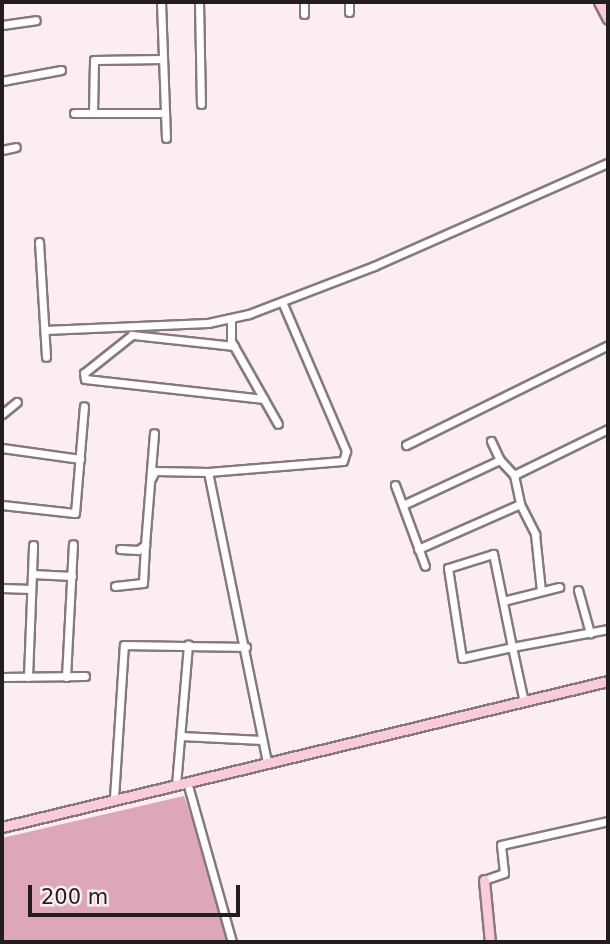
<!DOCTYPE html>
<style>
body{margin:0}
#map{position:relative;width:610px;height:944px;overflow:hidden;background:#fbedf1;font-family:"DejaVu Sans",sans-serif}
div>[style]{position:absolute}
.forest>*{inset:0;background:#dea6b9}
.roads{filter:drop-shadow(2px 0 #86797d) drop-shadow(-2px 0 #86797d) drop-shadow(0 2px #86797d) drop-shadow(0 -2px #86797d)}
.minor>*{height:7px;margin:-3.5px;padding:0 3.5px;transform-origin:3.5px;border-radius:3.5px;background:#fff}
.major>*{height:9px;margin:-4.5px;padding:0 4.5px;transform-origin:4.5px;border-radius:4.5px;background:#fbcadb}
span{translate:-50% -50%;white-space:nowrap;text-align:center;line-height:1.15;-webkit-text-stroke:7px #fbedf1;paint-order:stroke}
.frame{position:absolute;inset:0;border:4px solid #221d1f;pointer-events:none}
.scale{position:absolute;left:28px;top:885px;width:212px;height:32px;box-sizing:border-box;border:4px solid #221d1f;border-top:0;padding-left:9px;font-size:21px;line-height:24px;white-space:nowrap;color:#221d1f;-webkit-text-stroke:5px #fbedf1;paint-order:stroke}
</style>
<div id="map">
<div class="forest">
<i style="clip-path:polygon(184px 796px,234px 942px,2px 942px,2px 838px)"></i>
</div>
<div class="roads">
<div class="minor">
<i style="left:161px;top:2px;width:136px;rotate:87.9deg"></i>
<i style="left:199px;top:2px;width:102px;rotate:88.9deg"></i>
<i style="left:304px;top:2px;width:12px;rotate:90deg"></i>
<i style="left:349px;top:2px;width:10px;rotate:90deg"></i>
<i style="left:2px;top:25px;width:34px;rotate:-8deg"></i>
<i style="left:2px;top:81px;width:60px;rotate:-10.6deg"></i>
<i style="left:74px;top:113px;width:91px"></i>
<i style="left:93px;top:113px;width:53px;rotate:-88.9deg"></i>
<i style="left:94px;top:60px;width:69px;rotate:-0.8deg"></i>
<i style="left:2px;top:150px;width:14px;rotate:-12deg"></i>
<i style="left:39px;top:242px;width:115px;rotate:86.5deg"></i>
<i style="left:231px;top:319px;width:22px;rotate:90deg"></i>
<i style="left:231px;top:341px;width:95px;rotate:60.5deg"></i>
<i style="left:45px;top:330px;width:163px;rotate:-2.5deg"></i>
<i style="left:208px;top:323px;width:42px;rotate:-12.4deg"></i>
<i style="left:249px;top:314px;width:134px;rotate:-21deg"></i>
<i style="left:374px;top:266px;width:256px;rotate:-23.8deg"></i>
<i style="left:234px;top:346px;width:103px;rotate:-173.8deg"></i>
<i style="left:132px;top:335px;width:61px;rotate:141.6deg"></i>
<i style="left:84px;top:373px;width:6px;rotate:81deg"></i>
<i style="left:85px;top:379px;width:180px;rotate:6.4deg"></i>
<i style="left:2px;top:414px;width:19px;rotate:-39deg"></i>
<i style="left:491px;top:441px;width:21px;rotate:65deg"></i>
<i style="left:500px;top:460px;width:21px;rotate:47deg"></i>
<i style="left:514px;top:475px;width:30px;rotate:78deg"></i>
<i style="left:520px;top:504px;width:34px;rotate:63deg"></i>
<i style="left:535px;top:534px;width:57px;rotate:84deg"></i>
<i style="left:406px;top:445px;width:225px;rotate:-26.3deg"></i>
<i style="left:2px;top:448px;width:79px;rotate:8deg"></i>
<i style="left:208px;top:472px;width:297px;rotate:78.5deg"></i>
<i style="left:514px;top:475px;width:105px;rotate:-26.1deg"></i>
<i style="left:151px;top:479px;width:9px;rotate:-63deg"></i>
<i style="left:155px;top:471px;width:53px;rotate:1.1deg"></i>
<i style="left:208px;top:472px;width:135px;rotate:-4.7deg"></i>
<i style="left:343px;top:461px;width:10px;rotate:-73deg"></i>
<i style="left:346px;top:451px;width:162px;rotate:-113.2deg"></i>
<i style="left:395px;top:485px;width:86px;rotate:69.7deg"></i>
<i style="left:2px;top:505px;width:73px;rotate:6.3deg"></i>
<i style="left:75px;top:513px;width:107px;rotate:-85.2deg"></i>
<i style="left:403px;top:505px;width:107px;rotate:-24.9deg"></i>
<i style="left:120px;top:549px;width:18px;rotate:3deg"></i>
<i style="left:138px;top:550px;width:9px;rotate:-36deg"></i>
<i style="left:145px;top:545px;width:112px;rotate:-85.4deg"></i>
<i style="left:418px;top:549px;width:111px;rotate:-23.8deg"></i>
<i style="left:32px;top:574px;width:40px;rotate:2.9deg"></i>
<i style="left:115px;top:586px;width:28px;rotate:-6deg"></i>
<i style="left:143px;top:583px;width:38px;rotate:-87deg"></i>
<i style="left:2px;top:588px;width:29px;rotate:2deg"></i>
<i style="left:578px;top:590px;width:45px;rotate:74.4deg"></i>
<i style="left:503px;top:601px;width:58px;rotate:-14deg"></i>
<i style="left:2px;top:677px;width:83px;rotate:-0.7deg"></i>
<i style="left:28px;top:677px;width:132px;rotate:-87.8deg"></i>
<i style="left:66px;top:677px;width:133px;rotate:-87deg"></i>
<i style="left:524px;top:702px;width:56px;rotate:-102.3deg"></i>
<i style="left:512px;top:647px;width:95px;rotate:-101.5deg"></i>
<i style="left:493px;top:554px;width:47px;rotate:162.7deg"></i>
<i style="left:448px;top:568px;width:91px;rotate:81.2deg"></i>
<i style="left:462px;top:658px;width:51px;rotate:-12.4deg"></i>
<i style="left:512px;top:647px;width:98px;rotate:-10.6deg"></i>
<i style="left:181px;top:736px;width:81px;rotate:2.8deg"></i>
<i style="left:187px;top:782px;width:166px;rotate:74.3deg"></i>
<i style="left:176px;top:785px;width:141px;rotate:-85.1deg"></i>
<i style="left:114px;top:798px;width:153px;rotate:-86.3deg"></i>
<i style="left:124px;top:645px;width:122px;rotate:0.9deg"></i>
<i style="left:484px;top:880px;width:21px;rotate:-19deg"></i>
<i style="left:504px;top:873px;width:28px;rotate:-96deg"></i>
<i style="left:501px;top:845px;width:110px;rotate:-12.6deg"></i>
</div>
<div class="major">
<i style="left:599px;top:2px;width:19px;rotate:62deg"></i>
<i style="left:2px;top:827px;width:623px;rotate:-13.55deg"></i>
<i style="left:484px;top:880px;width:62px;rotate:84.5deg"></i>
</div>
</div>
<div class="frame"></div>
<div class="scale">200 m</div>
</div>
